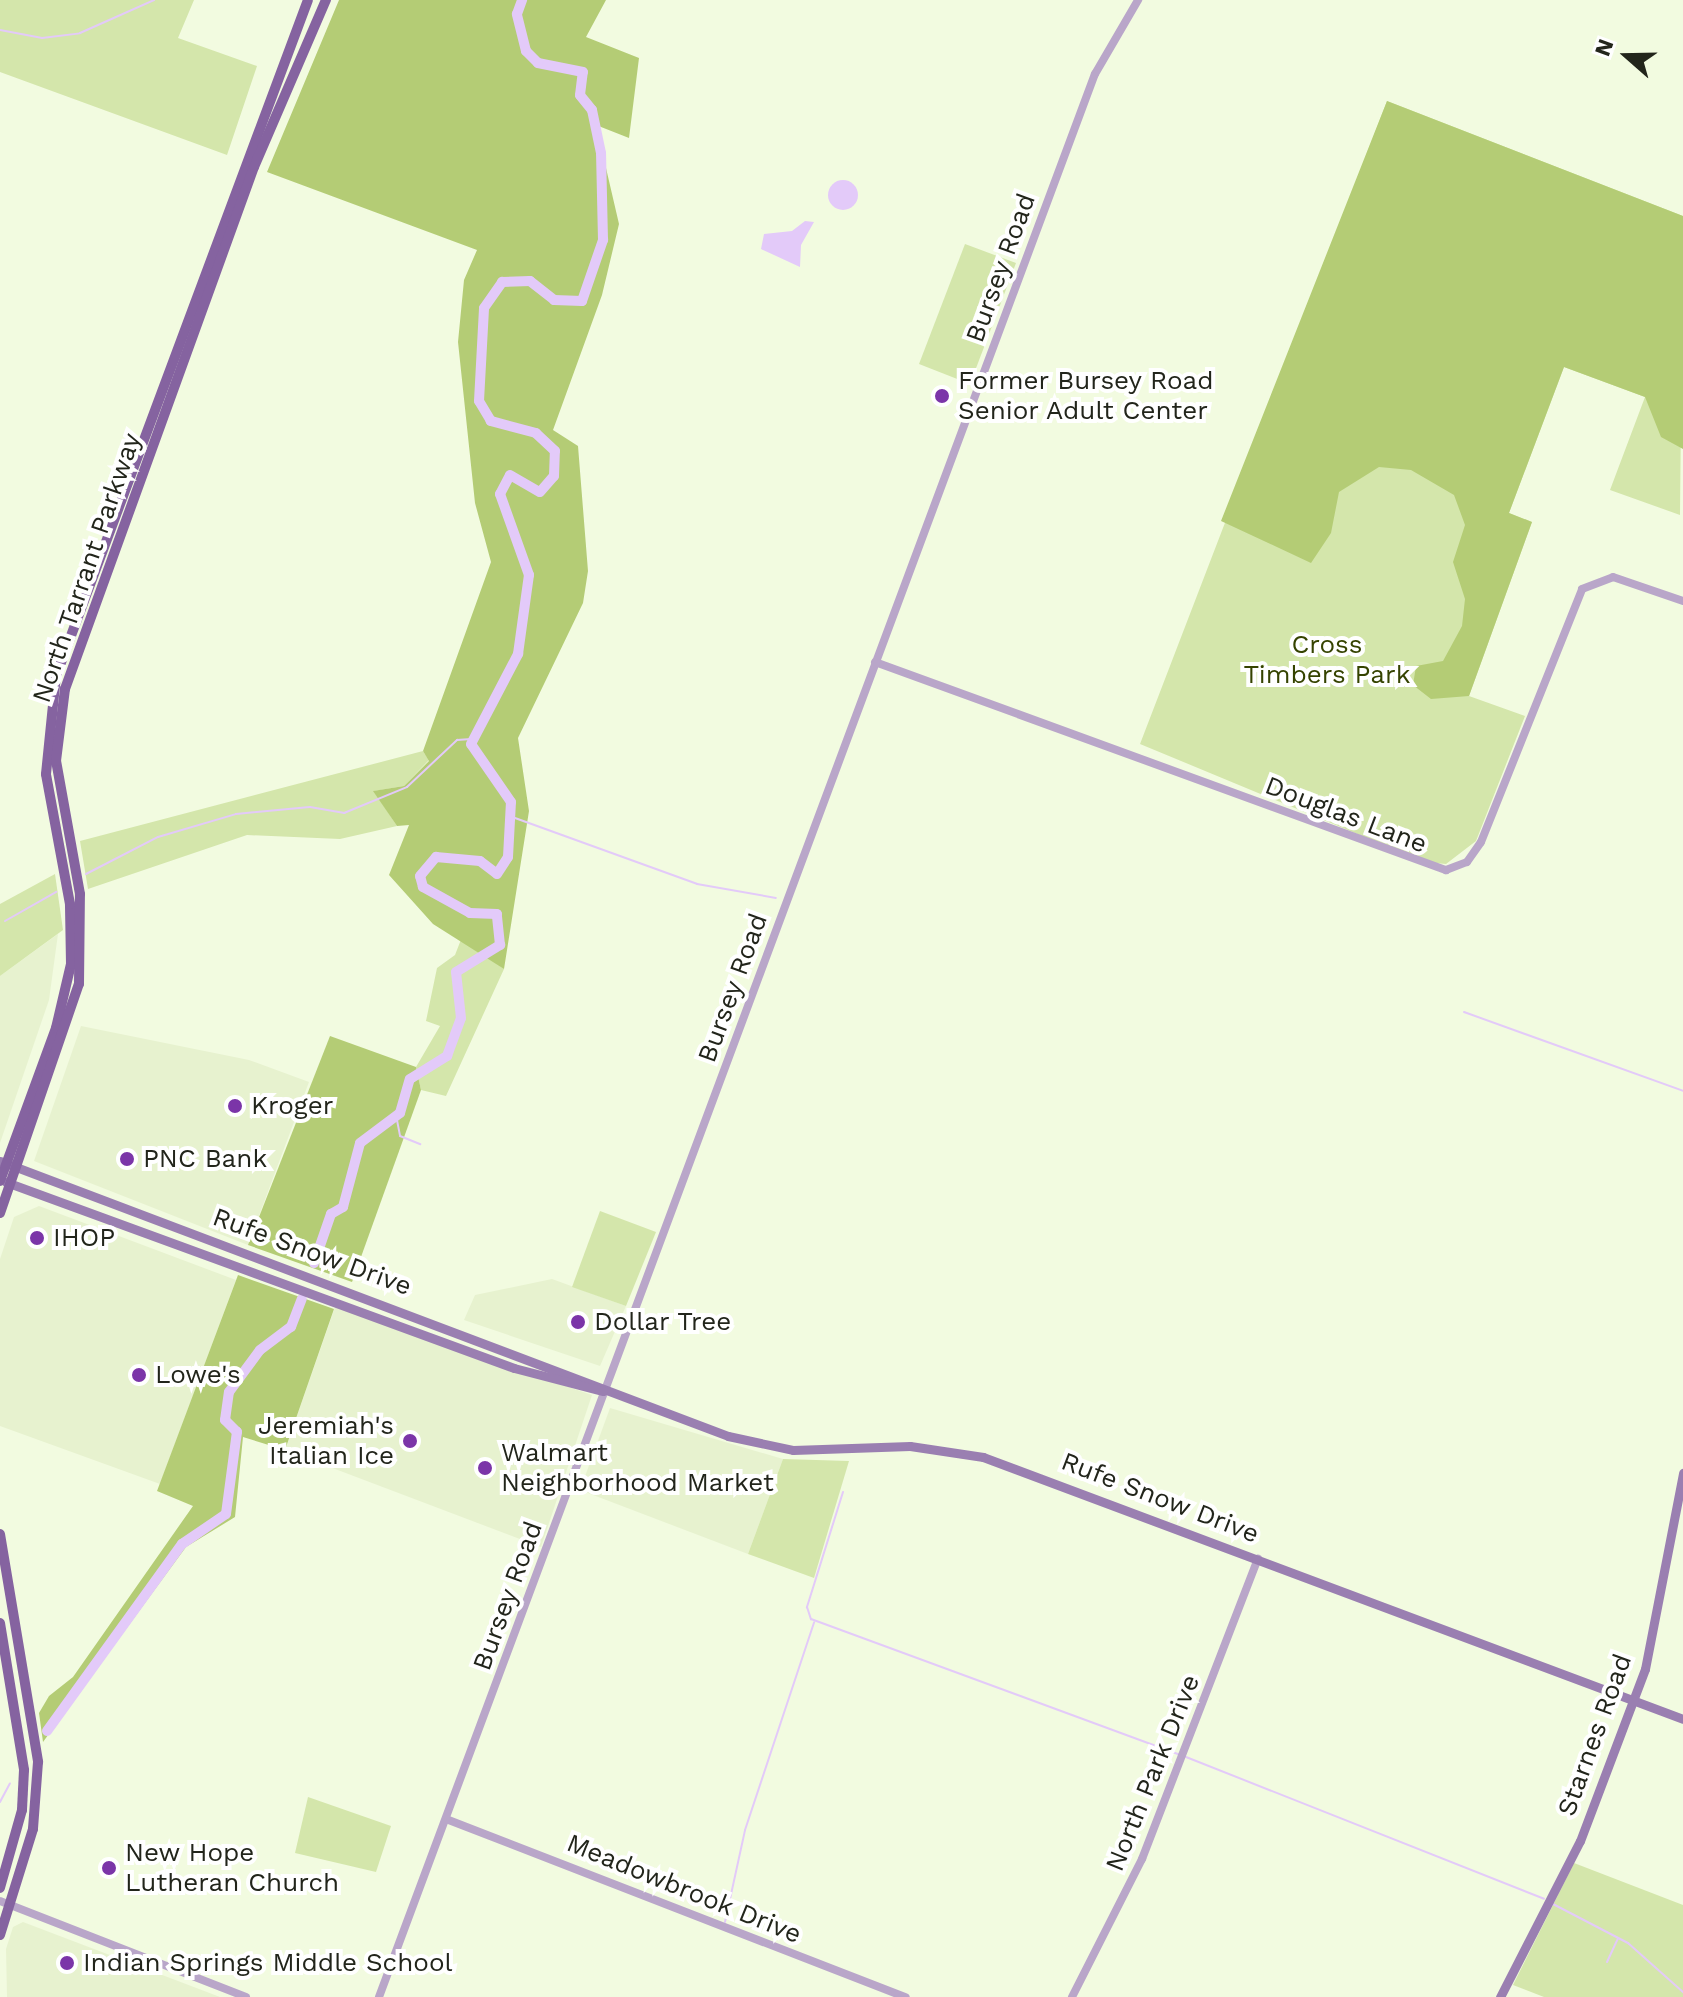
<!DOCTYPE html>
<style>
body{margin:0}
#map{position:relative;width:1683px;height:1997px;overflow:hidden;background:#f2fbe0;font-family:"Work Sans",sans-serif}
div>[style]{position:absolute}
.built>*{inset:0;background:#e7f2cf}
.green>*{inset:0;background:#d4e6ab}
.forest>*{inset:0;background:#b4cc75}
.water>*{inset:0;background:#e3caf9}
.round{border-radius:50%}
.stream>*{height:2px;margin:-1px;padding:0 1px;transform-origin:1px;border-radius:1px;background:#e3caf9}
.river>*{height:10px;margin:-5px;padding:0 5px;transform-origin:5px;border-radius:5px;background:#e3caf9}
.tertiary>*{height:8px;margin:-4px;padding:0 4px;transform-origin:4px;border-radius:4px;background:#b9a6c9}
.secondary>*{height:9px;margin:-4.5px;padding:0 4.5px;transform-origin:4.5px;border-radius:4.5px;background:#9a7fb1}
.primary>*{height:10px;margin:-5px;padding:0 5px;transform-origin:5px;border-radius:5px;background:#8563a0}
.dots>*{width:22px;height:22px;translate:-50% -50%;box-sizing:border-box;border:4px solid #fff;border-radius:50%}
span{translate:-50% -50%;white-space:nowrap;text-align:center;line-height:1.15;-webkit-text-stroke:8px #fff;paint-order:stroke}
.street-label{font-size:26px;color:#22251b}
.poi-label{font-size:26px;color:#22251b}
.left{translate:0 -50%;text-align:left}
.right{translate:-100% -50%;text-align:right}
.park-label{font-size:26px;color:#354300}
.north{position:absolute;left:1587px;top:16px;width:80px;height:80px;-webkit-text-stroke:6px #fff;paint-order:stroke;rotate:290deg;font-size:22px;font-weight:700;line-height:32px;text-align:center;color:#22251b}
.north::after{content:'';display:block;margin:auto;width:28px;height:36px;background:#22251b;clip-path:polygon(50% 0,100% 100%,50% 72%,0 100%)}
</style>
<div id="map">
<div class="built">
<i style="clip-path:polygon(58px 934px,49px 1000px,0 1143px,0 976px)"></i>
<i style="clip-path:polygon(81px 1026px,249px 1060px,309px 1082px,248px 1245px,34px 1161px)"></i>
<i style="clip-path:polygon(39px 1206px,236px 1280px,160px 1484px,0 1426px,0 1259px,14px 1217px)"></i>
<i style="clip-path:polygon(552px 1279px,626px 1306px,600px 1366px,464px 1320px,475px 1295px)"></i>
<i style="clip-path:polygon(335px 1307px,592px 1395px,541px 1547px,285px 1450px)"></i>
<i style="clip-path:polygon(610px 1408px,783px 1459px,748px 1554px,580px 1490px)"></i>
<i style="clip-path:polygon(23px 1922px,220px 1997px,7px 1997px,6px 1949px,13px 1927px)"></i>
</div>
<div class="green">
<i style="clip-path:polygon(0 0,194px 0,178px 38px,257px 66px,227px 155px,0 72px)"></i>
<i style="clip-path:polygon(1387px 101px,1683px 216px,1680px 515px,1610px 490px,1645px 397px,1564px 367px,1509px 513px,1532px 522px,1469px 696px,1525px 716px,1476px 841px,1446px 864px,1425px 862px,1140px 744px)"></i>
<i style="clip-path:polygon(965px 244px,1016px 263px,970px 384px,919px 364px)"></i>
<i style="clip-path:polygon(423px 751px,429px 760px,404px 786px,374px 791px,397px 826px,340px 839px,247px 835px,88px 889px,80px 841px)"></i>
<i style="clip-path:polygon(55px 874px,63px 930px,0 976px,0 904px)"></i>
<i style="clip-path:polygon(462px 937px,504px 969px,446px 1096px,421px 1090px,416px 1067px,440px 1026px,426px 1021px,437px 968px,455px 955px)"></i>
<i style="clip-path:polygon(600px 1211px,656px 1232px,626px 1306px,572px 1287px)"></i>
<i style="clip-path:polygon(783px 1459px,849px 1461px,814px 1578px,748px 1554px)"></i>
<i style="clip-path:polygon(308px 1797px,391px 1826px,376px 1872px,295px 1853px)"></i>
<i style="clip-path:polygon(1574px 1863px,1683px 1905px,1683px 1997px,1544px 1997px,1513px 1985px)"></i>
</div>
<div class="forest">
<i style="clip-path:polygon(339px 0,606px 0,586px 37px,639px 58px,629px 138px,596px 125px,619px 224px,602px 295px,553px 430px,578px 446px,588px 571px,583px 603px,518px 738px,529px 811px,504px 969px,433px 924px,389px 875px,409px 825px,397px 826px,373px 791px,404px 786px,429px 761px,423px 751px,491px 562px,475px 503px,458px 342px,464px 280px,477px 250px,267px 172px)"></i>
<i style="clip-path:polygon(1387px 101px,1683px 216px,1683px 449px,1661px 437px,1645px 397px,1564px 367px,1509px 513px,1532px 522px,1469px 696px,1431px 699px,1413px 685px,1416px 666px,1443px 661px,1462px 626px,1465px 599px,1453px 562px,1465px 525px,1454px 495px,1411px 470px,1379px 467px,1339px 492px,1331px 533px,1311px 563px,1221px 521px)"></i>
<i style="clip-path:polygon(330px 1036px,416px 1067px,421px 1090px,352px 1282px,248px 1245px)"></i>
<i style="clip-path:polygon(238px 1275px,334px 1309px,285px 1450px,243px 1437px,235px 1517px,186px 1547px,43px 1742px,39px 1713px,49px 1696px,73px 1677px,193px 1506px,157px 1491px)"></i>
</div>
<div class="water">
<i class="round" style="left:828px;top:180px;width:30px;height:30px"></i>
<i style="clip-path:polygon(805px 221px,814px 222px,801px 245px,800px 267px,761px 249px,764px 234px,792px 231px)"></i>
</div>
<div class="stream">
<i style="left:0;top:30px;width:43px;rotate:10.8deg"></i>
<i style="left:42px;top:38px;width:38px;rotate:-7deg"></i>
<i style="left:80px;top:33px;width:81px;rotate:-24deg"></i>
<i style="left:515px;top:818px;width:194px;rotate:19.9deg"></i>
<i style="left:697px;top:884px;width:80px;rotate:10deg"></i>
<i style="left:86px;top:874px;width:81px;rotate:-27.2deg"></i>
<i style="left:158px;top:837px;width:81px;rotate:-16.4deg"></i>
<i style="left:236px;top:814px;width:74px;rotate:-5.4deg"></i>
<i style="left:310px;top:807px;width:35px;rotate:10deg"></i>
<i style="left:344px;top:813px;width:68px;rotate:-22.4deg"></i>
<i style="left:407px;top:787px;width:69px;rotate:-43.2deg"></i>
<i style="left:457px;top:740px;width:14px;rotate:-4deg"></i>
<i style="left:5px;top:921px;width:59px;rotate:-29.6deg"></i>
<i style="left:1464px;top:1012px;width:233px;rotate:19.8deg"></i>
<i style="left:396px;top:1115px;width:21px;rotate:79deg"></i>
<i style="left:400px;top:1136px;width:22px;rotate:22deg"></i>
<i style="left:843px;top:1492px;width:121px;rotate:107.4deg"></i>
<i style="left:807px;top:1607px;width:13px;rotate:72deg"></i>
<i style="left:811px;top:1619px;width:393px;rotate:20.2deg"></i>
<i style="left:1186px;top:1757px;width:385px;rotate:21.6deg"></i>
<i style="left:0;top:1802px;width:21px;rotate:-62deg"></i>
<i style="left:1553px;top:1904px;width:85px;rotate:27.5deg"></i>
<i style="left:1628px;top:1943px;width:74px;rotate:41.7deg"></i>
<i style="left:725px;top:1922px;width:94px;rotate:-77.7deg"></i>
<i style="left:745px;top:1830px;width:219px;rotate:-71.6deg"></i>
<i style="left:1607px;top:1962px;width:26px;rotate:-65deg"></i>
</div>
<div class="river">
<i style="left:314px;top:1263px;width:52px;rotate:-70.9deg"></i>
<i style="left:331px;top:1214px;width:14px;rotate:-30deg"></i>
<i style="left:343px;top:1207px;width:66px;rotate:-75.1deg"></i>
<i style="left:360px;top:1143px;width:50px;rotate:-36.9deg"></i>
<i style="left:400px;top:1113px;width:35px;rotate:-74deg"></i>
<i style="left:410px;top:1079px;width:44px;rotate:-31.9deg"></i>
<i style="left:447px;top:1056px;width:40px;rotate:-69.8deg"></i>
<i style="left:461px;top:1018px;width:46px;rotate:-96.2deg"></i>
<i style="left:456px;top:972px;width:52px;rotate:-31.5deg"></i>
<i style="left:500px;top:945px;width:31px;rotate:-96deg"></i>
<i style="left:497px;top:914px;width:27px;rotate:-178deg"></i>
<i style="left:470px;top:913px;width:54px;rotate:-151deg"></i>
<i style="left:423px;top:887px;width:11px;rotate:-105deg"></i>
<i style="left:420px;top:876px;width:25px;rotate:-50deg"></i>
<i style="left:436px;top:857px;width:44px;rotate:5.2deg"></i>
<i style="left:480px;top:861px;width:21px;rotate:37deg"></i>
<i style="left:497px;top:874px;width:20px;rotate:-57deg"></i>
<i style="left:508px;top:857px;width:55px;rotate:-86.9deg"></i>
<i style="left:511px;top:802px;width:70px;rotate:-124.6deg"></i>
<i style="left:471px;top:744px;width:102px;rotate:-62.4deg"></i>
<i style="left:518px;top:654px;width:80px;rotate:-82.1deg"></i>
<i style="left:529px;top:575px;width:86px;rotate:-109.7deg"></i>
<i style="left:500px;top:494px;width:21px;rotate:-62deg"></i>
<i style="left:510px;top:475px;width:34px;rotate:30deg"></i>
<i style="left:540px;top:492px;width:21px;rotate:-49deg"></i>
<i style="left:554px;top:476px;width:25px;rotate:-88deg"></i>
<i style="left:555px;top:451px;width:26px;rotate:-137deg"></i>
<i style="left:536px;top:433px;width:47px;rotate:-165.1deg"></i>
<i style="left:491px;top:421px;width:23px;rotate:-121deg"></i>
<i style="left:479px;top:401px;width:93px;rotate:-86.9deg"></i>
<i style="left:484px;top:308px;width:32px;rotate:-55deg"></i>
<i style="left:502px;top:282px;width:28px;rotate:-2deg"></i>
<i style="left:530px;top:281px;width:31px;rotate:38deg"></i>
<i style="left:554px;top:300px;width:28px;rotate:2deg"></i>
<i style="left:582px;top:301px;width:65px;rotate:-71deg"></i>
<i style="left:603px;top:240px;width:87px;rotate:-91.3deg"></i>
<i style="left:601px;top:153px;width:44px;rotate:-101.8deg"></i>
<i style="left:592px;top:110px;width:19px;rotate:-129deg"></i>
<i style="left:580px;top:95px;width:23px;rotate:-83deg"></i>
<i style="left:583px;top:72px;width:46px;rotate:-168.7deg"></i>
<i style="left:538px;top:63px;width:17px;rotate:-135deg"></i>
<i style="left:526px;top:51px;width:38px;rotate:-104deg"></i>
<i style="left:517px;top:14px;width:15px;rotate:-70deg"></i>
<i style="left:47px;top:1731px;width:231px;rotate:-54.2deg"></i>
<i style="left:182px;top:1544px;width:53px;rotate:-34.3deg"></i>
<i style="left:226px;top:1514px;width:83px;rotate:-82.4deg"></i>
<i style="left:237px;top:1432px;width:17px;rotate:-135deg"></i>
<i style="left:225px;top:1420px;width:28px;rotate:-82deg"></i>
<i style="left:229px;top:1392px;width:52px;rotate:-53.6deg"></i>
<i style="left:260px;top:1350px;width:39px;rotate:-37deg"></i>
<i style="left:291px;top:1327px;width:30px;rotate:-69deg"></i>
</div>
<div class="tertiary">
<i style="left:875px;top:662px;width:608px;rotate:20.02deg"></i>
<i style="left:1446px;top:870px;width:22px;rotate:-21deg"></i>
<i style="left:1467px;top:862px;width:24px;rotate:-55deg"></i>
<i style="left:1481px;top:842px;width:272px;rotate:-68.2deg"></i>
<i style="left:1582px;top:589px;width:33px;rotate:-21deg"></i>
<i style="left:1613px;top:577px;width:74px;rotate:18.9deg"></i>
<i style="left:446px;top:1819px;width:493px;rotate:21.2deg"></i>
<i style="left:0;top:1901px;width:264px;rotate:21.3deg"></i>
<i style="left:379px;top:1997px;width:2052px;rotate:-69.58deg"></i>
<i style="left:1095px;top:74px;width:86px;rotate:-59.8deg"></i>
<i style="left:1072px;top:1997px;width:155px;rotate:-63.1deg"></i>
<i style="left:1142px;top:1859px;width:322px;rotate:-68.9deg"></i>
</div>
<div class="secondary">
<i style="left:0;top:1161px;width:778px;rotate:20.69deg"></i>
<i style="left:728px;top:1436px;width:66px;rotate:12.2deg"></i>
<i style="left:793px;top:1450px;width:117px;rotate:-2deg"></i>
<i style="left:910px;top:1446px;width:74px;rotate:8.6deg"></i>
<i style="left:983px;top:1457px;width:747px;rotate:20.52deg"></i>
<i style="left:6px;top:1182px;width:541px;rotate:20.11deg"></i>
<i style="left:514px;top:1368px;width:92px;rotate:14.5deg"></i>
<i style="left:1500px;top:1997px;width:175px;rotate:-62.9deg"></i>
<i style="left:1580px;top:1841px;width:184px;rotate:-69.3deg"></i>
<i style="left:1645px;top:1669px;width:200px;rotate:-79deg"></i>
</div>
<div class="primary">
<i style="left:0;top:1181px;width:163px;rotate:-69.9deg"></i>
<i style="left:56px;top:1028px;width:66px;rotate:-76.8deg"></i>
<i style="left:71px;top:964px;width:60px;rotate:-91deg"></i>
<i style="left:70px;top:904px;width:132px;rotate:-100.5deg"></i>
<i style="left:46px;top:774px;width:99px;rotate:-84.2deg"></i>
<i style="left:56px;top:676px;width:721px;rotate:-69.56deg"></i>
<i style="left:0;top:1213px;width:242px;rotate:-71deg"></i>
<i style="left:79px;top:984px;width:90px;rotate:-89.4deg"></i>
<i style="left:80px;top:894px;width:135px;rotate:-100.2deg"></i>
<i style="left:56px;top:761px;width:73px;rotate:-82.9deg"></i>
<i style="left:65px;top:689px;width:555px;rotate:-70.1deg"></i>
<i style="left:254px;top:167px;width:182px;rotate:-66.7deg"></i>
<i style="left:0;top:1534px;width:231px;rotate:80.5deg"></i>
<i style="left:38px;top:1762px;width:67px;rotate:94.3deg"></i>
<i style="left:33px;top:1829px;width:111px;rotate:107.3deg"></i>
<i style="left:0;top:1623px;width:149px;rotate:80.7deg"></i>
<i style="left:24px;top:1770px;width:40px;rotate:92.9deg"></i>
<i style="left:22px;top:1810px;width:81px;rotate:105.8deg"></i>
</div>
<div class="dots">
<i style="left:942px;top:396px;background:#7b35a8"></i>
<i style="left:235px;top:1106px;background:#7b35a8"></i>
<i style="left:127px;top:1159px;background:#7b35a8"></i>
<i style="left:37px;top:1238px;background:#7b35a8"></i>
<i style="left:578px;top:1322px;background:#7b35a8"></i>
<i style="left:139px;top:1375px;background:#7b35a8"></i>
<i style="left:410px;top:1441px;background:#7b35a8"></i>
<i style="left:485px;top:1468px;background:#7b35a8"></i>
<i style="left:109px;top:1868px;background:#7b35a8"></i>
<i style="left:67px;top:1963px;background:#7b35a8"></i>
</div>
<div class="street-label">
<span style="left:1001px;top:268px;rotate:-70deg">Bursey Road</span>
<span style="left:87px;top:568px;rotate:-71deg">North Tarrant Parkway</span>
<span style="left:1346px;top:815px;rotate:21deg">Douglas Lane</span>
<span style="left:733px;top:988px;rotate:-70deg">Bursey Road</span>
<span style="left:312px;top:1252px;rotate:20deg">Rufe Snow Drive</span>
<span style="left:1160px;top:1498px;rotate:21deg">Rufe Snow Drive</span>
<span style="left:508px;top:1596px;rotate:-70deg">Bursey Road</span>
<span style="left:1595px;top:1735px;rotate:-70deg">Starnes Road</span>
<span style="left:1153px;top:1773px;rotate:-68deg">North Park Drive</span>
<span style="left:684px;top:1889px;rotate:22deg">Meadowbrook Drive</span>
</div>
<div class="poi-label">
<span class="left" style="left:958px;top:396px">Former Bursey Road<br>Senior Adult Center</span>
<span class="left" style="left:251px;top:1106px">Kroger</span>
<span class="left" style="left:143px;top:1159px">PNC Bank</span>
<span class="left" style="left:53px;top:1238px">IHOP</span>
<span class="left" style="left:594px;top:1322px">Dollar Tree</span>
<span class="left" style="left:155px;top:1375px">Lowe's</span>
<span class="right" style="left:394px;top:1441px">Jeremiah's<br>Italian Ice</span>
<span class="left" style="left:501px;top:1468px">Walmart<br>Neighborhood Market</span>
<span class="left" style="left:125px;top:1868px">New Hope<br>Lutheran Church</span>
<span class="left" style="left:83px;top:1963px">Indian Springs Middle School</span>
</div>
<div class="park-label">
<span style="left:1327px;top:660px">Cross<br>Timbers Park</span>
</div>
<div class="north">N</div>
</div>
